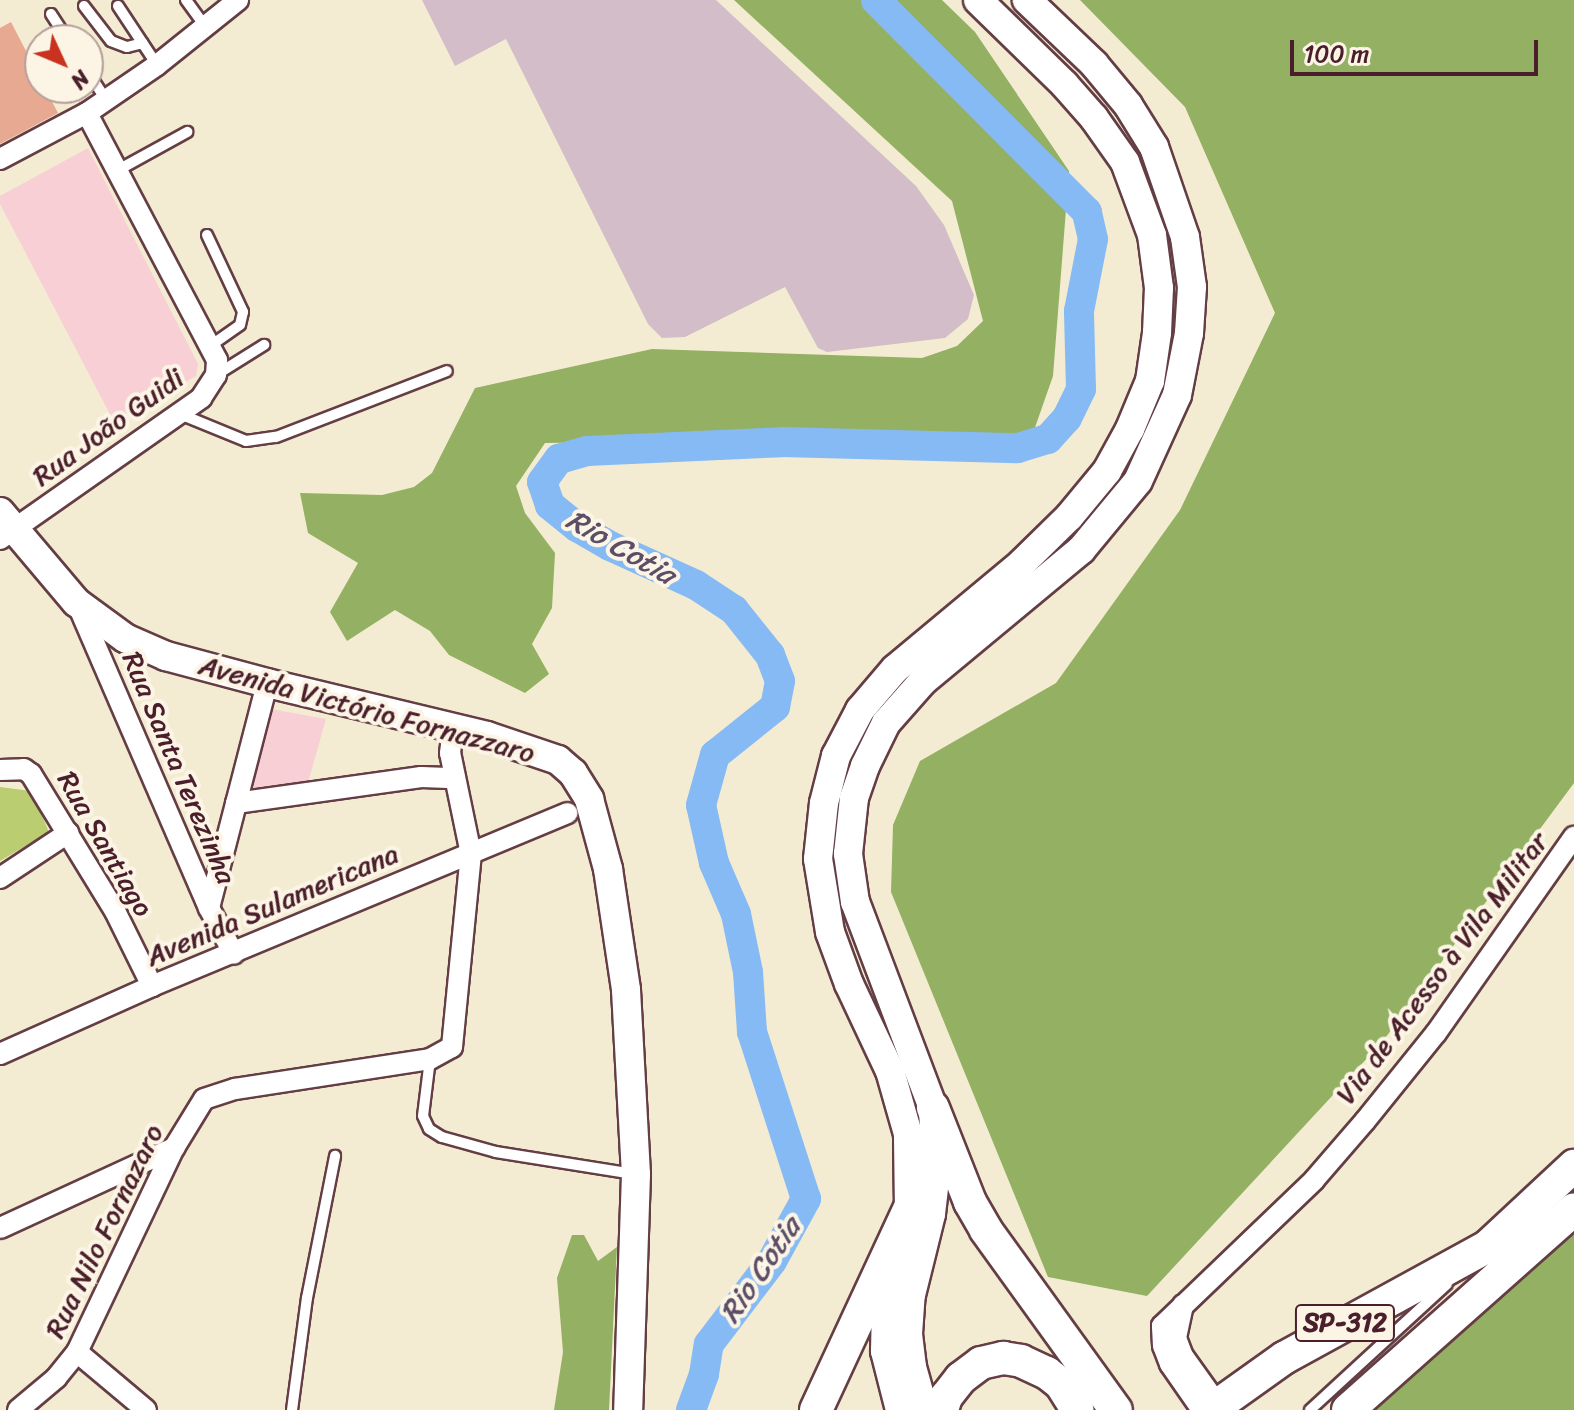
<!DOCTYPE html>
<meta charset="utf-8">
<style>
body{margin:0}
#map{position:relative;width:1574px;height:1410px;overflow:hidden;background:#f4ecd2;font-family:Sriracha,sans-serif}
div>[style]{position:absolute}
.built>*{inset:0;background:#f7cfd5}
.industrial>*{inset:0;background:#d2bdc8}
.green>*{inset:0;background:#bacd71}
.forest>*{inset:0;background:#93b063}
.river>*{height:30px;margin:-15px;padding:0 15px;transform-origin:15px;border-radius:15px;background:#86baf4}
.building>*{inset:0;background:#e8a993}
.roads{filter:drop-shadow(2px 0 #643e44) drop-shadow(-2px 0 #643e44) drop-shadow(0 2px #643e44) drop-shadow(0 -2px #643e44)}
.lane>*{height:10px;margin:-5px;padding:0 5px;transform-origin:5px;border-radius:5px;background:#fff}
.street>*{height:20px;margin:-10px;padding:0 10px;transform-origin:10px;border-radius:10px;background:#fff}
.secondary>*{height:28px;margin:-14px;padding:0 14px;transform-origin:14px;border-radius:14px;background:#fff}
.primary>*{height:32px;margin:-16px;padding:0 16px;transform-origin:16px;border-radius:16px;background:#fff}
span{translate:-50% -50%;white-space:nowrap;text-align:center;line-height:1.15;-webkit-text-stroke:8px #fcf5e5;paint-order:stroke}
.shield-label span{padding:2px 6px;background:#fcf5e5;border:2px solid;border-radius:6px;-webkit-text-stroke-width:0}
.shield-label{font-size:26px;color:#4a1f2b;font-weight:700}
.street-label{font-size:28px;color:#4a1f2b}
.water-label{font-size:30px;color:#5c4e67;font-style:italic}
.north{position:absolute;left:24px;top:24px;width:80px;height:80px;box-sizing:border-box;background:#fcf5e5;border:2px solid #b59f9b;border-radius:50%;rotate:134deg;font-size:22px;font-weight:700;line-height:32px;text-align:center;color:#4a1f2b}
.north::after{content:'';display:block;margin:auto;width:28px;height:36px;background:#c8321e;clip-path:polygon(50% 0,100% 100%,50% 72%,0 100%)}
.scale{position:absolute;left:1290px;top:40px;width:248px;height:36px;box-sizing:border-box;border:4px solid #4a1f2b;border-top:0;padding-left:10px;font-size:24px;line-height:28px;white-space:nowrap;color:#4a1f2b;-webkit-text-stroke:6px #fcf5e5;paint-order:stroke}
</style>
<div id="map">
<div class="built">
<i style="clip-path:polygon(88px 148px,198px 364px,196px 376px,114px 422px,0 204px,0 196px)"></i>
<i style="clip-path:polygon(271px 709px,326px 719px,307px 786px,249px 792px)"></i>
</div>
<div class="industrial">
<i style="clip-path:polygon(422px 0,716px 0,916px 186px,944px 225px,974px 295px,968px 319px,945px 338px,827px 352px,818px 348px,785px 287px,685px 337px,662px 338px,648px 324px,506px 39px,455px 66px)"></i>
</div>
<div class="green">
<i style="clip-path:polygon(0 787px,31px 791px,49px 832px,0 861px)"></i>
</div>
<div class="forest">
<i style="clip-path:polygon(734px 0,942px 0,975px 32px,1069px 171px,1053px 376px,1032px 436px,545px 443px,516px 486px,525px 513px,555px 553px,552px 608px,532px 644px,549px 674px,525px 693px,449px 655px,430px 631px,395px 610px,347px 641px,330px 612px,358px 563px,308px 533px,300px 493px,382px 495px,414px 487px,432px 473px,475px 388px,652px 349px,922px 358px,957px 346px,983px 321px,952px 201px)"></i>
<i style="clip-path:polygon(1080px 0,1574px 0,1574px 783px,1383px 1041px,1147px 1296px,1048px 1277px,891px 892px,893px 825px,920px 761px,1056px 683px,1180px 510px,1275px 313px,1185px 107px)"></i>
<i style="clip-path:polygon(1574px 1234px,1574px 1410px,1370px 1410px)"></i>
<i style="clip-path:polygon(572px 1235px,584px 1235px,598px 1261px,617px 1247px,609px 1410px,554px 1410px,563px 1352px,557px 1278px)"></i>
</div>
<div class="river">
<i style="left:691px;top:1410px;width:38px;rotate:-70deg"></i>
<i style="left:704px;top:1374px;width:30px;rotate:-81deg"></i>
<i style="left:709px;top:1344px;width:104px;rotate:-52.8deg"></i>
<i style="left:772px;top:1261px;width:71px;rotate:-61.3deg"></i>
<i style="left:806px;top:1199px;width:176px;rotate:-107.9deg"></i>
<i style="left:752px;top:1032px;width:60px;rotate:-93.8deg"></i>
<i style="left:748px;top:972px;width:59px;rotate:-101.7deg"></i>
<i style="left:736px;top:914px;width:56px;rotate:-113.3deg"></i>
<i style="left:714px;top:863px;width:59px;rotate:-102.6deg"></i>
<i style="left:701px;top:805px;width:52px;rotate:-74.4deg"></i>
<i style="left:715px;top:755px;width:77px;rotate:-38.7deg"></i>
<i style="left:775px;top:707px;width:26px;rotate:-79deg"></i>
<i style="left:780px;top:681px;width:28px;rotate:-111deg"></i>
<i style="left:770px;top:655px;width:58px;rotate:-128.7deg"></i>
<i style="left:734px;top:610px;width:45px;rotate:-146.7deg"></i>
<i style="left:696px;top:585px;width:94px;rotate:-155.6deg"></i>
<i style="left:610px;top:546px;width:38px;rotate:-150deg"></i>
<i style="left:577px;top:527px;width:35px;rotate:-141deg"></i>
<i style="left:550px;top:505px;width:24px;rotate:-109deg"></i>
<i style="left:542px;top:482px;width:29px;rotate:-54deg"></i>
<i style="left:559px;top:459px;width:29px;rotate:-16deg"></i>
<i style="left:587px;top:451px;width:195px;rotate:-2.6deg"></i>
<i style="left:782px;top:442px;width:236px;rotate:1.5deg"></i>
<i style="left:1018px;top:448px;width:31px;rotate:-17deg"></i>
<i style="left:1048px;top:439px;width:28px;rotate:-48deg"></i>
<i style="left:1067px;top:418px;width:32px;rotate:-64deg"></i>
<i style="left:1081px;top:389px;width:78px;rotate:-91.5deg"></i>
<i style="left:1079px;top:311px;width:73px;rotate:-79deg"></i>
<i style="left:1093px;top:239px;width:28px;rotate:-103deg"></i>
<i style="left:1087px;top:212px;width:299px;rotate:-134.9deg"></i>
</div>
<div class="building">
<i style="clip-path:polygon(11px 22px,40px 78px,40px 88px,45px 88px,58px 113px,0 144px,0 28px)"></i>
</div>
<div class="roads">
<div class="lane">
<i style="left:186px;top:0;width:32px;rotate:54deg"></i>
<i style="left:84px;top:6px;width:44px;rotate:52.4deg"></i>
<i style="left:111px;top:41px;width:17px;rotate:21deg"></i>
<i style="left:127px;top:47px;width:16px;rotate:-14deg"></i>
<i style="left:118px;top:6px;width:71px;rotate:56.5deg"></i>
<i style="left:51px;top:14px;width:31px;rotate:57deg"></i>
<i style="left:88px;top:72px;width:33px;rotate:57deg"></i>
<i style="left:120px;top:169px;width:77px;rotate:-28.9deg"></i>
<i style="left:207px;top:235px;width:85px;rotate:64.9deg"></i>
<i style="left:243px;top:312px;width:13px;rotate:103deg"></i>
<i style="left:240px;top:325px;width:37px;rotate:145deg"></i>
<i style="left:216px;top:375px;width:57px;rotate:-32deg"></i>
<i style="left:180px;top:414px;width:71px;rotate:22.2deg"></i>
<i style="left:246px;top:441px;width:30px;rotate:-8deg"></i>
<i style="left:276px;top:437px;width:183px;rotate:-21.1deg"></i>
<i style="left:430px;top:1059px;width:57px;rotate:97deg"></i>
<i style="left:423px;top:1116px;width:14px;rotate:65deg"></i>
<i style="left:429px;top:1129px;width:15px;rotate:32deg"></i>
<i style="left:442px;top:1137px;width:56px;rotate:15.5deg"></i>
<i style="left:496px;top:1152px;width:139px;rotate:9.1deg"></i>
<i style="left:292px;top:1410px;width:113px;rotate:-82.4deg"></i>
<i style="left:307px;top:1298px;width:145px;rotate:-78.8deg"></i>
<i style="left:1310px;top:1410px;width:186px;rotate:-42.6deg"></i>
</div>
<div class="street">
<i style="left:0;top:159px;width:98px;rotate:-27.9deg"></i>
<i style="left:87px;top:113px;width:85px;rotate:-34.4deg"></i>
<i style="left:157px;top:65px;width:104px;rotate:-38.7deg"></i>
<i style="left:0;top:539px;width:246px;rotate:-35deg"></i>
<i style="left:201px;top:398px;width:27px;rotate:-57deg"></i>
<i style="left:216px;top:375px;width:15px;rotate:-86deg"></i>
<i style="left:217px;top:360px;width:279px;rotate:-117.8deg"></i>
<i style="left:77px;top:603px;width:332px;rotate:66.6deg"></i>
<i style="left:209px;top:908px;width:52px;rotate:61.5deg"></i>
<i style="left:0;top:770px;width:24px;rotate:-2deg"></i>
<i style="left:24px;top:769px;width:9px;rotate:36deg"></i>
<i style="left:31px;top:774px;width:161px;rotate:58.5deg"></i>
<i style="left:115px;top:911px;width:84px;rotate:63.7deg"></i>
<i style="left:236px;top:803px;width:187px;rotate:-8deg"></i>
<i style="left:421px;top:777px;width:34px;rotate:2deg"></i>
<i style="left:0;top:878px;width:82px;rotate:-33.5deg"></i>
<i style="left:209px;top:908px;width:232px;rotate:-75.5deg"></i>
<i style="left:0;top:1054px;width:167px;rotate:-24.1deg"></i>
<i style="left:152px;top:986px;width:450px;rotate:-22.6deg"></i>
<i style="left:0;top:1228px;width:192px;rotate:-24.7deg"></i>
<i style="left:1183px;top:1305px;width:34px;rotate:102deg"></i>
<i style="left:1176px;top:1338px;width:19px;rotate:69deg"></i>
<i style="left:1183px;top:1356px;width:60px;rotate:54.5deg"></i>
<i style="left:77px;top:1352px;width:90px;rotate:40deg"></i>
<i style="left:18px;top:1410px;width:50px;rotate:-40.1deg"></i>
<i style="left:56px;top:1378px;width:33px;rotate:-51deg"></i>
<i style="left:77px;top:1352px;width:226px;rotate:-64.6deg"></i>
<i style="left:174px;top:1148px;width:57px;rotate:-58.5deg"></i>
<i style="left:204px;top:1099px;width:33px;rotate:-18deg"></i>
<i style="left:235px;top:1089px;width:197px;rotate:-8.7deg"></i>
<i style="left:430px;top:1059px;width:25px;rotate:-29deg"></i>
<i style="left:452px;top:1047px;width:194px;rotate:-84.4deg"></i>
<i style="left:471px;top:854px;width:103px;rotate:-101.7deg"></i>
<i style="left:450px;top:753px;width:25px;rotate:-83deg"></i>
<i style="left:1202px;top:1410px;width:56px;rotate:-124.8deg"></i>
<i style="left:1170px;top:1364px;width:19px;rotate:-111deg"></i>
<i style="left:1163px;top:1346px;width:20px;rotate:-93deg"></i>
<i style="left:1162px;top:1326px;width:211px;rotate:-43.8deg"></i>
<i style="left:1314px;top:1180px;width:78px;rotate:-49.2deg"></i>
<i style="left:1365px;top:1121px;width:113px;rotate:-51.1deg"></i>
<i style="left:1436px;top:1033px;width:240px;rotate:-54.9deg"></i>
</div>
<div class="secondary">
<i style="left:0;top:512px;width:118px;rotate:49.8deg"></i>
<i style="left:76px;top:602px;width:61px;rotate:36.3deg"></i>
<i style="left:125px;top:638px;width:45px;rotate:23.7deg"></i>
<i style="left:166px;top:656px;width:105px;rotate:15deg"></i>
<i style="left:267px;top:683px;width:226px;rotate:13.5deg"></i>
<i style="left:487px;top:736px;width:75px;rotate:18.7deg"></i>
<i style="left:558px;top:760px;width:20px;rotate:41deg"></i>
<i style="left:573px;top:773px;width:31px;rotate:58deg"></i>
<i style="left:589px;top:799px;width:73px;rotate:74.8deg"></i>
<i style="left:608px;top:869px;width:122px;rotate:81.5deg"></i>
<i style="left:626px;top:990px;width:184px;rotate:86.9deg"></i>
<i style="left:636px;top:1174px;width:236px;rotate:91.9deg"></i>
<i style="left:900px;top:1410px;width:61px;rotate:-104.3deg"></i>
<i style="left:885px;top:1351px;width:44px;rotate:-88.7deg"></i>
<i style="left:886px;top:1307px;width:100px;rotate:-76.7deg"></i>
<i style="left:909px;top:1210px;width:76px;rotate:-90.8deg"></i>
<i style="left:908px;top:1134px;width:66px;rotate:-105.9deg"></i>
<i style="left:890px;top:1071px;width:96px;rotate:-115.2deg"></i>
<i style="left:849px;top:984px;width:55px;rotate:-110.1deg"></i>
<i style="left:830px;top:932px;width:74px;rotate:-99.3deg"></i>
<i style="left:818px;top:859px;width:56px;rotate:-83.9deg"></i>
<i style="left:824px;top:803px;width:49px;rotate:-75.7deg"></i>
<i style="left:836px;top:756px;width:52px;rotate:-62.4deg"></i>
<i style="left:860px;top:710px;width:54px;rotate:-49.5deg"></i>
<i style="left:895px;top:669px;width:165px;rotate:-39.8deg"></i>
<i style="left:1022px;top:563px;width:66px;rotate:-44.4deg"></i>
<i style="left:1069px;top:517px;width:60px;rotate:-50.4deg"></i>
<i style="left:1107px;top:471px;width:48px;rotate:-61.3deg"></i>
<i style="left:1130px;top:429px;width:52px;rotate:-67.4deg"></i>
<i style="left:1150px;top:381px;width:49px;rotate:-81.7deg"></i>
<i style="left:1157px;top:333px;width:45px;rotate:-87.5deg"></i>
<i style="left:1159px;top:288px;width:53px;rotate:-97.5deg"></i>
<i style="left:1152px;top:235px;width:78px;rotate:-110.3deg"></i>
<i style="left:1125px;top:162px;width:54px;rotate:-125.2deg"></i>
<i style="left:1094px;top:118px;width:45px;rotate:-131.4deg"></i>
<i style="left:1064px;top:84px;width:120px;rotate:-135.7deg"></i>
<i style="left:924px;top:1410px;width:45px;rotate:-105.6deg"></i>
<i style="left:912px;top:1367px;width:33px;rotate:-97deg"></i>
<i style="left:908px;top:1334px;width:39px;rotate:-86deg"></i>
<i style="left:911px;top:1295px;width:83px;rotate:-76.1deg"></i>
<i style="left:931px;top:1214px;width:43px;rotate:-83.4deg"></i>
<i style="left:936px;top:1171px;width:63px;rotate:-92.7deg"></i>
<i style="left:933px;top:1108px;width:220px;rotate:-110.7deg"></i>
<i style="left:855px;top:902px;width:49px;rotate:-98.3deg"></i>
<i style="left:848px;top:854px;width:56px;rotate:-83.9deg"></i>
<i style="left:854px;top:798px;width:34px;rotate:-71deg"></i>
<i style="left:865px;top:766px;width:48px;rotate:-64deg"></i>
<i style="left:886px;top:723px;width:56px;rotate:-48.6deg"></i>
<i style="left:923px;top:681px;width:205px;rotate:-39.7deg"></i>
<i style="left:1081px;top:550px;width:89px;rotate:-50.4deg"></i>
<i style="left:1138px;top:481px;width:94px;rotate:-65.6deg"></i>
<i style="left:1177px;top:395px;width:63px;rotate:-79deg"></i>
<i style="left:1189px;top:333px;width:46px;rotate:-86.3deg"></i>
<i style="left:1192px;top:287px;width:50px;rotate:-98deg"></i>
<i style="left:1185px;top:237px;width:95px;rotate:-109deg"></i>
<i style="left:1154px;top:147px;width:49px;rotate:-121.8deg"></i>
<i style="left:1128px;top:105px;width:53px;rotate:-129.7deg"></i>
<i style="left:1094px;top:64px;width:93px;rotate:-136.3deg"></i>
</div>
<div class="primary">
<i style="left:933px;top:1108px;width:101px;rotate:68.5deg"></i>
<i style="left:970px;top:1202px;width:32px;rotate:60deg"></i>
<i style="left:986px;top:1230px;width:222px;rotate:54.2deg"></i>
<i style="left:816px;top:1410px;width:221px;rotate:-65.1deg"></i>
<i style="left:942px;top:1410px;width:14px;rotate:-73deg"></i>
<i style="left:946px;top:1397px;width:24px;rotate:-52deg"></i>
<i style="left:961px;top:1378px;width:25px;rotate:-37deg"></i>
<i style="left:981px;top:1363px;width:23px;rotate:-13deg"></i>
<i style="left:1003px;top:1358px;width:18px;rotate:9deg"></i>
<i style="left:1021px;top:1361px;width:29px;rotate:25deg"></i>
<i style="left:1047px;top:1373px;width:18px;rotate:38deg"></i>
<i style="left:1061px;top:1384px;width:31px;rotate:58deg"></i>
<i style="left:1211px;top:1410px;width:90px;rotate:-35.5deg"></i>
<i style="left:1284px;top:1358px;width:231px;rotate:-28.7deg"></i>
<i style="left:1487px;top:1247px;width:119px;rotate:-43deg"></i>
<i style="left:1348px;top:1410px;width:302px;rotate:-41.6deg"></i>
</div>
</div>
<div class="shield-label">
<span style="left:1345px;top:1323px">SP-312</span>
</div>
<div class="street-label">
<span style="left:108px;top:427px;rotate:-36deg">Rua João Guidi</span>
<span style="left:367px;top:709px;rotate:15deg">Avenida Victório Fornazzaro</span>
<span style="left:179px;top:768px;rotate:67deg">Rua Santa Terezinha</span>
<span style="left:105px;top:844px;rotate:60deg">Rua Santiago</span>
<span style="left:272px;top:905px;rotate:-23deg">Avenida Sulamericana</span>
<span style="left:1442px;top:968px;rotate:-53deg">Via de Acesso à Vila Militar</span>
<span style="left:104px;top:1231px;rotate:-64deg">Rua Nilo Fornazaro</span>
</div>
<div class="water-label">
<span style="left:621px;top:547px;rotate:30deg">Rio Cotia</span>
<span style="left:760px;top:1270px;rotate:-56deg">Rio Cotia</span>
</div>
<div class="north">N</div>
<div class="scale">100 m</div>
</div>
